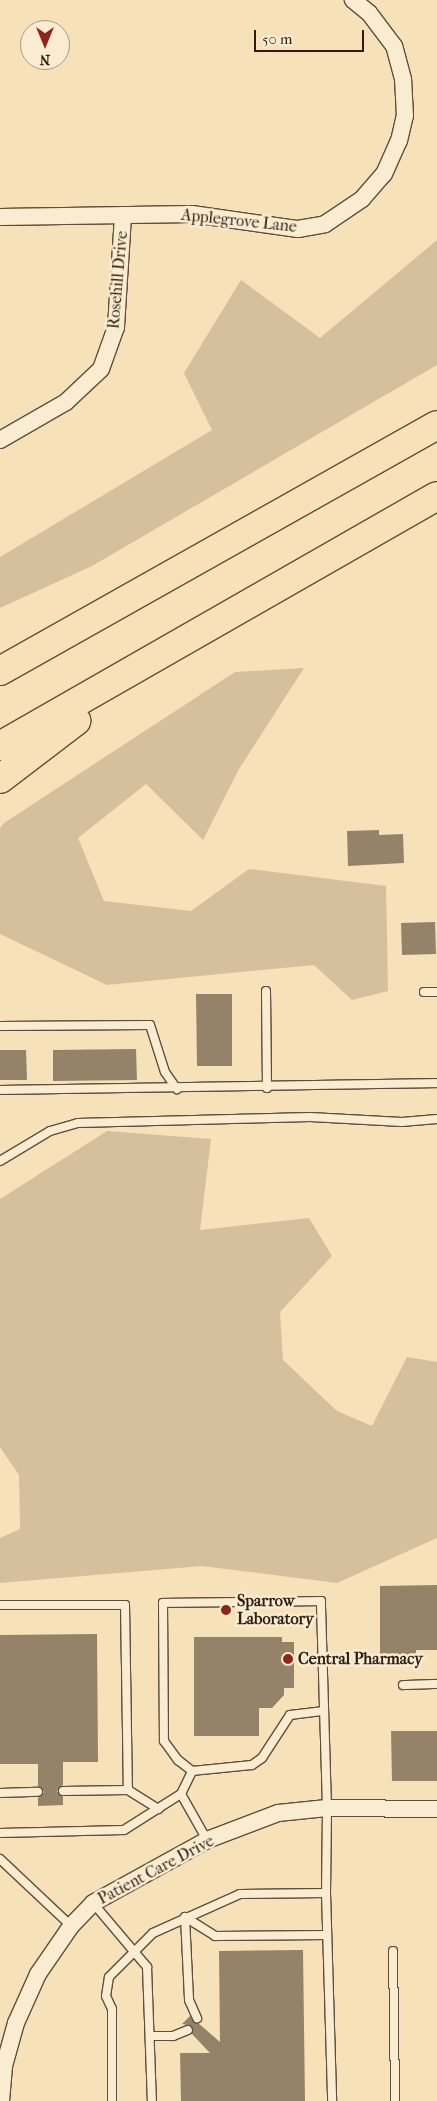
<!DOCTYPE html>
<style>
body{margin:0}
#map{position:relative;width:437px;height:2101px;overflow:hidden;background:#f6e1b8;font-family:"IM FELL French Canon",serif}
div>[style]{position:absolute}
.green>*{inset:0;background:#d4c09c}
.building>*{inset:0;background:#958369}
.roads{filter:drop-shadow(1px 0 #5e4f3c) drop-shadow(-1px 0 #5e4f3c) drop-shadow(0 1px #5e4f3c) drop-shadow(0 -1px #5e4f3c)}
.service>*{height:8px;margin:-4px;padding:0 4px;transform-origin:4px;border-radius:4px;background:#f9ecd1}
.minor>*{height:16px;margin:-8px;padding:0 8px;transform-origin:8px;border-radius:8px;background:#f9ecd1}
.motorway>*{height:28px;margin:-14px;padding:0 14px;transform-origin:14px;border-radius:14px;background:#f6e1b8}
.dots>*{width:14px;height:14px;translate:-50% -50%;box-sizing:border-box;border:2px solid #f9ecd1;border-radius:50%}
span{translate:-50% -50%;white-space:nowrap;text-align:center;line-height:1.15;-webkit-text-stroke:5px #f9ecd1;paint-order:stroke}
.street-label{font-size:16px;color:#2c1e13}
.poi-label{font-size:16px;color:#2c1e13;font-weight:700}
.left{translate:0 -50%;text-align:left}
.north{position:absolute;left:20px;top:20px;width:50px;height:50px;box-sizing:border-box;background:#f9ecd1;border:1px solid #a79a85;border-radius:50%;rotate:180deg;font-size:14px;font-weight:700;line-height:20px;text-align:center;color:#2c1e13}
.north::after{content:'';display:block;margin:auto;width:18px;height:22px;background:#8f2418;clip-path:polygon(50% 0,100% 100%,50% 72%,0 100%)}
.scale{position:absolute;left:254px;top:30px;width:110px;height:22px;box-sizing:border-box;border:2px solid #2c1e13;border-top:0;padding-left:6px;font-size:15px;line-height:18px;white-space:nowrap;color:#2c1e13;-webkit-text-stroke:4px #f9ecd1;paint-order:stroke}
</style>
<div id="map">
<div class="green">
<i style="clip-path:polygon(437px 240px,437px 365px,92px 566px,0 608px,0 557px,212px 430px,184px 373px,241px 280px,320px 338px)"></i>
<i style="clip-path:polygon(304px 668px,239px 769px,203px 840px,146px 784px,78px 838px,104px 901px,191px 911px,249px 869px,386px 886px,388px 991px,352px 1000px,314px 965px,107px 985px,0 934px,0 828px,4px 823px,235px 672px)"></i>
<i style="clip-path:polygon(107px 1131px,211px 1139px,200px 1230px,309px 1218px,332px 1256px,280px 1312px,283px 1360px,337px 1411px,372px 1426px,407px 1357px,437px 1362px,437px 1538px,337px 1583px,202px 1566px,0 1583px,0 1538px,20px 1529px,19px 1475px,0 1447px,0 1199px)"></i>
</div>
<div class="building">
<i style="clip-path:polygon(379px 830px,379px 835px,403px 834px,404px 863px,348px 866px,347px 831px)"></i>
<i style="clip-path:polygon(435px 922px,436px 954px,402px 955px,401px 923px)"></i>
<i style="clip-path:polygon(196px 994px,232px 994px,232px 1066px,197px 1066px)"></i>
<i style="clip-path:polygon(136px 1049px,137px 1080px,53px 1081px,53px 1050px)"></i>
<i style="clip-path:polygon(0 1050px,26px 1050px,27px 1080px,0 1080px)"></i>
<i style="clip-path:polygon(437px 1585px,437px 1650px,416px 1650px,416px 1655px,380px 1655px,380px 1586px)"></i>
<i style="clip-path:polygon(97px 1634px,98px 1762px,63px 1762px,63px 1785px,57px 1791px,63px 1797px,63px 1805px,38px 1806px,38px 1798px,44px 1792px,38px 1786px,38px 1764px,0 1764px,0 1635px)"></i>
<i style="clip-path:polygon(194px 1637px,282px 1637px,282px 1642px,294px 1642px,294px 1688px,284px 1688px,284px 1695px,272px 1708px,259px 1708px,259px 1736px,194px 1736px)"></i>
<i style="clip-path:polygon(391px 1731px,437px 1731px,437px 1781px,392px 1781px)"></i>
<i style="clip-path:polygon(303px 1950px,305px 2101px,181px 2101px,180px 2053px,210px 2053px,192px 2034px,192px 2026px,182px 2024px,190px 2016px,220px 2042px,219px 1951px)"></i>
</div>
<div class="roads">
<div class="service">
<i style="left:266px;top:991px;width:97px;rotate:89.4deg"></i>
<i style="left:424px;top:992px;width:13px"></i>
<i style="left:0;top:1026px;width:150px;rotate:-0.4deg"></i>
<i style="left:150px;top:1025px;width:49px;rotate:72.3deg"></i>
<i style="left:165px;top:1072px;width:21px;rotate:55deg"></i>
<i style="left:0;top:1090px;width:437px;rotate:-0.9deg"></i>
<i style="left:0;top:1161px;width:58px;rotate:-31deg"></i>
<i style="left:50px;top:1131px;width:29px;rotate:-16deg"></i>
<i style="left:78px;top:1123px;width:232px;rotate:-1.5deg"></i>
<i style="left:310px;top:1117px;width:92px;rotate:3.1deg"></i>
<i style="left:402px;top:1122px;width:35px;rotate:-5deg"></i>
<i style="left:0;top:1605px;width:125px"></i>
<i style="left:125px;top:1605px;width:185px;rotate:89.1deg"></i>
<i style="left:128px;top:1790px;width:65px;rotate:179.1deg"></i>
<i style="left:403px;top:1685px;width:34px;rotate:-2deg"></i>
<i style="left:128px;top:1790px;width:36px;rotate:32deg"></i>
<i style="left:0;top:1793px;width:38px;rotate:-2deg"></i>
<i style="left:181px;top:1794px;width:25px;rotate:-64deg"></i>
<i style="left:0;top:1833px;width:124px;rotate:-1.4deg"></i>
<i style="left:124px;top:1830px;width:67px;rotate:-32.3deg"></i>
<i style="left:181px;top:1794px;width:53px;rotate:60.5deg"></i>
<i style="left:0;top:1859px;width:98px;rotate:43.3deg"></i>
<i style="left:326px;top:1893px;width:208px;rotate:88.3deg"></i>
<i style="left:93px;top:1903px;width:84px;rotate:49.8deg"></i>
<i style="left:147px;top:1967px;width:134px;rotate:87.9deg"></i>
<i style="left:185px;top:1917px;width:36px;rotate:32deg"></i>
<i style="left:215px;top:1936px;width:112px;rotate:-0.5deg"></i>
<i style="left:185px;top:1917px;width:83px;rotate:87.2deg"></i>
<i style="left:189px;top:2000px;width:20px;rotate:66deg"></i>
<i style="left:393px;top:1951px;width:150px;rotate:89.2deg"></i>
<i style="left:151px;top:2036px;width:22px"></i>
<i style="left:173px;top:2036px;width:16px;rotate:-22deg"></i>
<i style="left:112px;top:2101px;width:92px;rotate:-90deg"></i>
<i style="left:112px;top:2009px;width:14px;rotate:-115deg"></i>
<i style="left:106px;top:1996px;width:19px;rotate:-81deg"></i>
<i style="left:109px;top:1977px;width:62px;rotate:-45deg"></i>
<i style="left:153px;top:1933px;width:95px;rotate:-24.1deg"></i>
<i style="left:240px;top:1894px;width:86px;rotate:-0.7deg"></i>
<i style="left:326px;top:1893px;width:85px;rotate:-89.3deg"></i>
<i style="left:327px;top:1808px;width:207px;rotate:-91.7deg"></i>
<i style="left:321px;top:1601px;width:158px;rotate:179.3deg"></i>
<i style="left:163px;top:1603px;width:138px;rotate:89.6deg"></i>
<i style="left:164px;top:1741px;width:24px;rotate:54deg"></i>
<i style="left:178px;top:1760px;width:18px;rotate:38deg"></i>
<i style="left:192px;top:1771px;width:60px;rotate:-5.7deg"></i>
<i style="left:252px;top:1765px;width:12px;rotate:-35deg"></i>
<i style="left:262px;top:1758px;width:51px;rotate:-56.9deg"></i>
<i style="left:290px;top:1715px;width:34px;rotate:-7deg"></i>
</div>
<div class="minor">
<i style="left:0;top:217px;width:192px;rotate:-0.9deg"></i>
<i style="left:192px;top:214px;width:107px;rotate:8.1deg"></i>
<i style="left:298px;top:229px;width:27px;rotate:-10deg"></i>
<i style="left:325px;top:224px;width:45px;rotate:-34deg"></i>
<i style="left:362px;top:199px;width:33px;rotate:-49deg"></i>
<i style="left:384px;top:174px;width:36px;rotate:-66deg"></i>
<i style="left:399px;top:141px;width:26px;rotate:-77deg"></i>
<i style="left:405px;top:116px;width:37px;rotate:-93deg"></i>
<i style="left:403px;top:79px;width:34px;rotate:-105deg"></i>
<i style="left:394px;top:46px;width:41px;rotate:-127.1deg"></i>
<i style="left:369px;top:13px;width:21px;rotate:-141deg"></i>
<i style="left:0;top:440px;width:76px;rotate:-29.9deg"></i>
<i style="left:66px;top:402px;width:48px;rotate:-43.3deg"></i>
<i style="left:101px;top:369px;width:45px;rotate:-70.3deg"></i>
<i style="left:116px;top:327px;width:112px;rotate:-86.4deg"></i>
<i style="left:1px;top:2101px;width:35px;rotate:-85deg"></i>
<i style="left:4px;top:2066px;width:45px;rotate:-74.4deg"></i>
<i style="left:16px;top:2023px;width:54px;rotate:-65.8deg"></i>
<i style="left:38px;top:1974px;width:58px;rotate:-55.5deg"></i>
<i style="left:71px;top:1926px;width:32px;rotate:-46deg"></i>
<i style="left:93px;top:1903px;width:130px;rotate:-28.9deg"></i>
<i style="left:207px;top:1840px;width:76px;rotate:-20.8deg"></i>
<i style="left:278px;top:1813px;width:49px;rotate:-5.8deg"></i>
<i style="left:327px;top:1808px;width:110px;rotate:0.5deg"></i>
</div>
<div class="motorway">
<i style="left:0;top:671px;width:501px;rotate:-29.38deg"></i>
<i style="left:0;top:746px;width:503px;rotate:-29.77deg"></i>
<i style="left:0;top:779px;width:96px;rotate:-37.3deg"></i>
</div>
</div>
<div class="dots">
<i style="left:226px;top:1610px;background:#8f2418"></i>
<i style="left:288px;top:1659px;background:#8f2418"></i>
</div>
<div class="street-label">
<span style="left:239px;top:221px;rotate:6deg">Applegrove Lane</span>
<span style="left:118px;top:280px;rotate:-85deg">Rosehill Drive</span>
<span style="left:156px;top:1870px;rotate:-28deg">Patient Care Drive</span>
</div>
<div class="poi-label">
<span class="left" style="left:237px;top:1610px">Sparrow<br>Laboratory</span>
<span class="left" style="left:298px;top:1659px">Central Pharmacy</span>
</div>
<div class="north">N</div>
<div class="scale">50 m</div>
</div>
